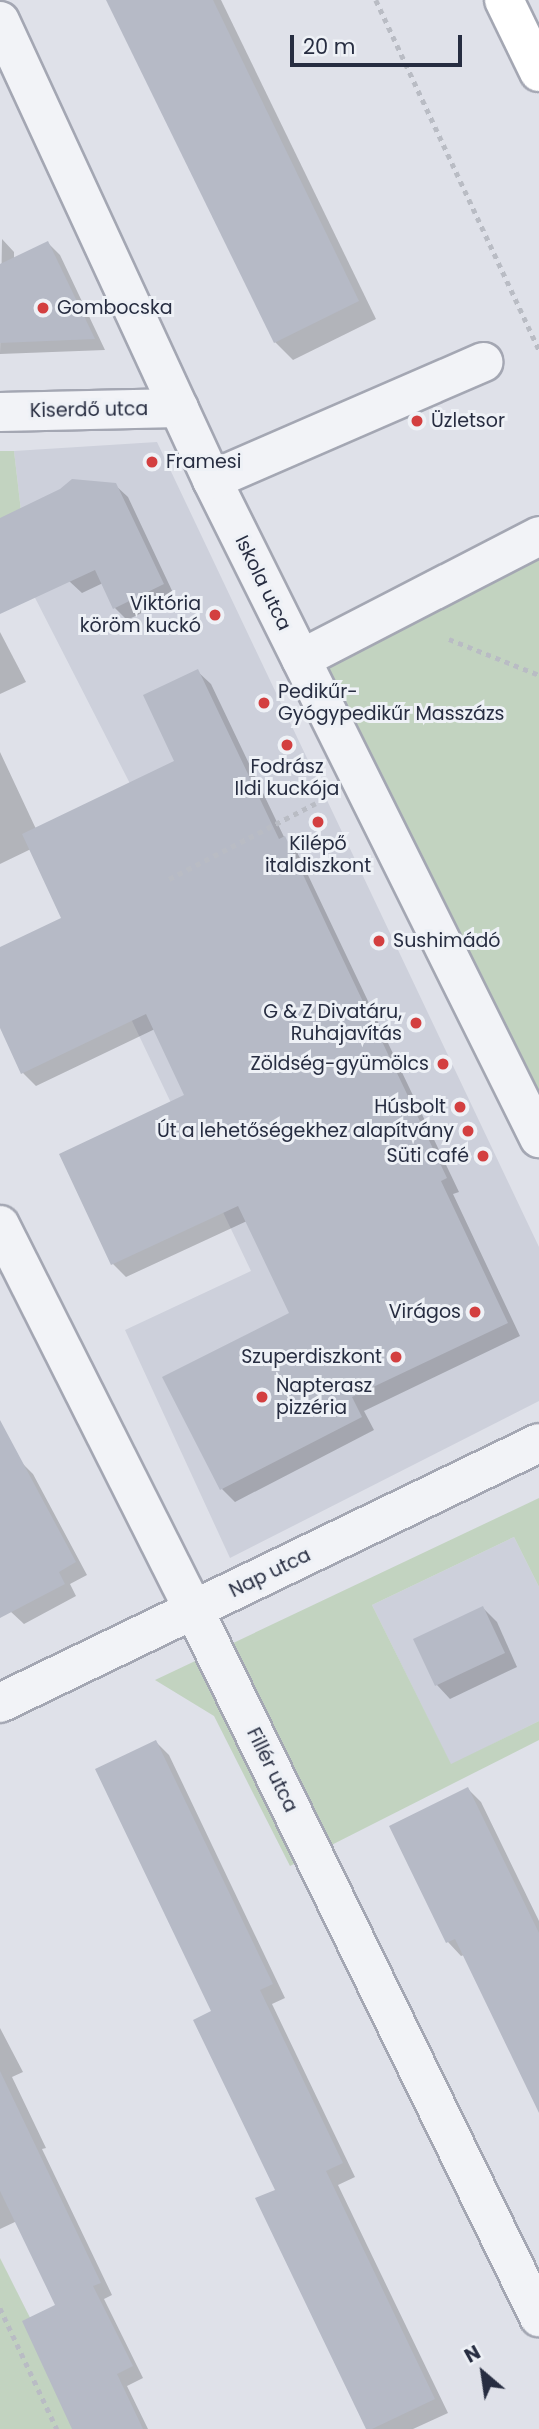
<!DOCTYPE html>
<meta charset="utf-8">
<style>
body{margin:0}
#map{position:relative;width:539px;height:2429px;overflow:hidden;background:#dfe1e9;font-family:Poppins,sans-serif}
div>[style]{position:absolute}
.built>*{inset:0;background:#cdd0db}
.green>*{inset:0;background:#c2d3c0}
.shadow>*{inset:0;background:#0003}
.building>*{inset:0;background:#b6bac6}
.path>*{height:4.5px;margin-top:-2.25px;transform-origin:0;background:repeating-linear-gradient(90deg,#b9bcc4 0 5px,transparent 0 10px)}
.roads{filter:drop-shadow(2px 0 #a4a7b3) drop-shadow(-2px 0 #a4a7b3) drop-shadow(0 2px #a4a7b3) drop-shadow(0 -2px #a4a7b3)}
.minor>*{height:38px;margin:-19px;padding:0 19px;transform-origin:19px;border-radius:19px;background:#f2f3f7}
.major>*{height:38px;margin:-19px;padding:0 19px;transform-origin:19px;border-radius:19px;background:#fff}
.dots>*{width:19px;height:19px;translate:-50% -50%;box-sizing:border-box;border:4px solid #eef1f6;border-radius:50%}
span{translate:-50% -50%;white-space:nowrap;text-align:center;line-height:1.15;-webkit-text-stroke:6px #eef1f6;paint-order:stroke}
.poi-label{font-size:19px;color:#272d41}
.left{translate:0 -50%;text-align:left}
.right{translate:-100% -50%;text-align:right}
.street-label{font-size:19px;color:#272d41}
.north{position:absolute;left:448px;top:2338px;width:70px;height:70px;-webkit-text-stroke:5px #eef1f6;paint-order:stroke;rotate:331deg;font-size:19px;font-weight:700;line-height:28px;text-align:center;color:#272d41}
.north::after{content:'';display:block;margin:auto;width:24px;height:32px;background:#272d41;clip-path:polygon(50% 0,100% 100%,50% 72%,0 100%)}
.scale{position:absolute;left:290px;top:35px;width:172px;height:32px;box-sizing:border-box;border:4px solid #272d41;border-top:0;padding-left:9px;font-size:21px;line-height:24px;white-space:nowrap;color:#272d41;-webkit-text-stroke:5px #eef1f6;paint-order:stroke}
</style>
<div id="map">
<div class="built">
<i style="clip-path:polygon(157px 442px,539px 1247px,539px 1401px,230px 1558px,125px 1330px,251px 1271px,74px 899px,167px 856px,30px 588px,14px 451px)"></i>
<i style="clip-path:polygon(514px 1537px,539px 1587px,539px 1721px,451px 1765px,372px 1605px)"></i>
</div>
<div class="green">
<i style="clip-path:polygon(0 451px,14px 451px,30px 588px,0 601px)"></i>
<i style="clip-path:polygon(539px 553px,539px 1130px,319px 666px)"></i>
<i style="clip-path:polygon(539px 1498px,539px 1587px,514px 1537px,372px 1605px,451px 1764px,539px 1721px,539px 1740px,290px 1866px,214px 1716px,155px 1680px)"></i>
<i style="clip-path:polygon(0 2258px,86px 2429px,0 2429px)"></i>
</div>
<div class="shadow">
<i style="clip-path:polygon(114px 0,221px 0,376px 319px,293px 360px,275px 342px)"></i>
<i style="clip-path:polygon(2px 239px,14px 252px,14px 259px,48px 243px,60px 255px,105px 350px,0 354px)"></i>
<i style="clip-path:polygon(115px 485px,128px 497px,175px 597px,127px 620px,115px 608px,103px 583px,82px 593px,69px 581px)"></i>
<i style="clip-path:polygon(0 632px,26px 682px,0 694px)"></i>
<i style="clip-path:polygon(197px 671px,211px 684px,285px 839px,297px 852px,459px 1192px,453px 1194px,520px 1336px,364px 1411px,374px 1430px,235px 1502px,222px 1489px,292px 1314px,247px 1221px,126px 1277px,113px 1264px,61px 1155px,186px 1096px,155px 1029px,36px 1086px,23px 1073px,0 1025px,0 949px,64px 919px,31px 849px,0 864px,0 752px,36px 829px,176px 762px)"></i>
<i style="clip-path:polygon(0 1461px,21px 1462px,33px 1474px,87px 1575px,70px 1584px,76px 1596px,24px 1624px,10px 1611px,0 1617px)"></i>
<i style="clip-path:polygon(483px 1608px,497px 1622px,517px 1667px,450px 1699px,437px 1685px,415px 1640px)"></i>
<i style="clip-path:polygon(156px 1742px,169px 1755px,285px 1998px,272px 2004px,355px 2177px,338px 2185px,448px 2413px,413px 2429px,368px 2429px,277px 2191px,214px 2011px)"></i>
<i style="clip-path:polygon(468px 1789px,481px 1802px,539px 1921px,539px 2109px,464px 1955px,461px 1956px,448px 1942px,391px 1827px)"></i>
<i style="clip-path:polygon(0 2028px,23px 2072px,12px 2077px,46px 2148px,42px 2149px,112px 2295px,104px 2299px,143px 2378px,127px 2386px,148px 2429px,74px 2429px,58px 2306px,17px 2221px,0 2229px)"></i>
</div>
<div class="building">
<i style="clip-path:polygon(106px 0,213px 0,359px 301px,274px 343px)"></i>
<i style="clip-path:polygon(48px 241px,95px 339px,0 343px,0 264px)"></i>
<i style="clip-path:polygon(72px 479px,116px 483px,164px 584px,113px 609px,95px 570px,0 614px,0 518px,60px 489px)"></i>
<i style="clip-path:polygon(198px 669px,279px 839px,285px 836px,327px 926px,447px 1178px,441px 1181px,508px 1323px,352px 1397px,362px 1417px,220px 1490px,162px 1377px,289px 1313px,238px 1206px,111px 1265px,59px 1154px,184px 1095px,146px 1014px,21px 1074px,0 1028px,0 947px,61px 918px,22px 834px,174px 761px,143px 695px)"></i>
<i style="clip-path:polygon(0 1420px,76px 1562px,59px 1572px,65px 1584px,0 1618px)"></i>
<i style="clip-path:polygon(483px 1606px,505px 1653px,435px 1686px,413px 1639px)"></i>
<i style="clip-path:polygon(156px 1740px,273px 1984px,260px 1990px,343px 2163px,326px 2171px,435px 2399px,372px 2429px,366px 2429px,255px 2198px,275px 2190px,193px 2020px,211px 2011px,95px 1769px)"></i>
<i style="clip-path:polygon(468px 1787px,539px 1933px,539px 2113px,455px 1939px,446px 1943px,389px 1826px)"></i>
<i style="clip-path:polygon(0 2071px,101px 2283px,93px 2286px,133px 2366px,117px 2374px,143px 2429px,72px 2429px,22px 2321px,55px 2305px,0 2191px)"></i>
</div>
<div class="path">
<i style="left:376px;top:0;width:386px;rotate:65deg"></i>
<i style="left:449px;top:639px;width:97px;rotate:21.8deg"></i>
<i style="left:169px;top:879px;width:165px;rotate:-27.3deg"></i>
<i style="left:0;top:2308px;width:134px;rotate:64.8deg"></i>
</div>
<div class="roads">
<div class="minor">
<i style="left:0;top:21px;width:506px;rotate:65.21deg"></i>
<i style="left:212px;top:480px;width:735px;rotate:63.57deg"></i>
<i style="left:0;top:412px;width:179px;rotate:-1.3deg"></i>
<i style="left:212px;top:480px;width:296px;rotate:-23.5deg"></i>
<i style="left:301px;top:659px;width:268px;rotate:-27.3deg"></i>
<i style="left:0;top:1225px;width:431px;rotate:63.3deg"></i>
<i style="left:194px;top:1610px;width:787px;rotate:63.99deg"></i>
<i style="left:0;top:1703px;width:598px;rotate:-25.75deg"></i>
</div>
<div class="major">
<i style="left:504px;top:0;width:80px;rotate:64.1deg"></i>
</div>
</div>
<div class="dots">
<i style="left:43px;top:308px;background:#d33f40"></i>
<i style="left:417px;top:421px;background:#d33f40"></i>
<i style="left:152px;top:462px;background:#d33f40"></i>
<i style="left:215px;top:615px;background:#d33f40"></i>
<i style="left:264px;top:703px;background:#d33f40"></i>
<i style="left:287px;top:745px;background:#d33f40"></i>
<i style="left:318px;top:822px;background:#d33f40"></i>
<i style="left:379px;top:941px;background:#d33f40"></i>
<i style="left:416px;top:1023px;background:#d33f40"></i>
<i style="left:443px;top:1064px;background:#d33f40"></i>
<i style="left:460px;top:1107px;background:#d33f40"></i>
<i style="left:468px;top:1131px;background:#d33f40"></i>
<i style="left:483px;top:1156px;background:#d33f40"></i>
<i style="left:475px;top:1312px;background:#d33f40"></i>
<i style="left:396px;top:1357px;background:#d33f40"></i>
<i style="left:262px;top:1397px;background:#d33f40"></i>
</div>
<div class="poi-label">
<span class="left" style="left:57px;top:308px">Gombocska</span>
<span class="left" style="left:431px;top:421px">Üzletsor</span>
<span class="left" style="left:166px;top:462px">Framesi</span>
<span class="right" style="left:201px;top:615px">Viktória<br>köröm kuckó</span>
<span class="left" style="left:278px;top:703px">Pedikűr-<br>Gyógypedikűr Masszázs</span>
<span style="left:287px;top:778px">Fodrász<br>Ildi kuckója</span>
<span style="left:318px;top:855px">Kilépő<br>italdiszkont</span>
<span class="left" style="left:393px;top:941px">Sushimádó</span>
<span class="right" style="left:402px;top:1023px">G &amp; Z Divatáru,<br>Ruhajavítás</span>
<span class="right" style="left:429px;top:1064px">Zöldség-gyümölcs</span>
<span class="right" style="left:446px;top:1107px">Húsbolt</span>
<span class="right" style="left:454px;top:1131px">Út a lehetőségekhez alapítvány</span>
<span class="right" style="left:469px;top:1156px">Süti café</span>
<span class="right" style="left:461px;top:1312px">Virágos</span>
<span class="right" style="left:382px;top:1357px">Szuperdiszkont</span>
<span class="left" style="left:276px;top:1397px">Napterasz<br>pizzéria</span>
</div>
<div class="street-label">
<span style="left:89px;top:410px;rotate:-1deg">Kiserdő utca</span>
<span style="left:263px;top:583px;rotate:64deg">Iskola utca</span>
<span style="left:270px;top:1573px;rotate:-26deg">Nap utca</span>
<span style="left:272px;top:1770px;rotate:64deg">Fillér utca</span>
</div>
<div class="north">N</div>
<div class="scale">20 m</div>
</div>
